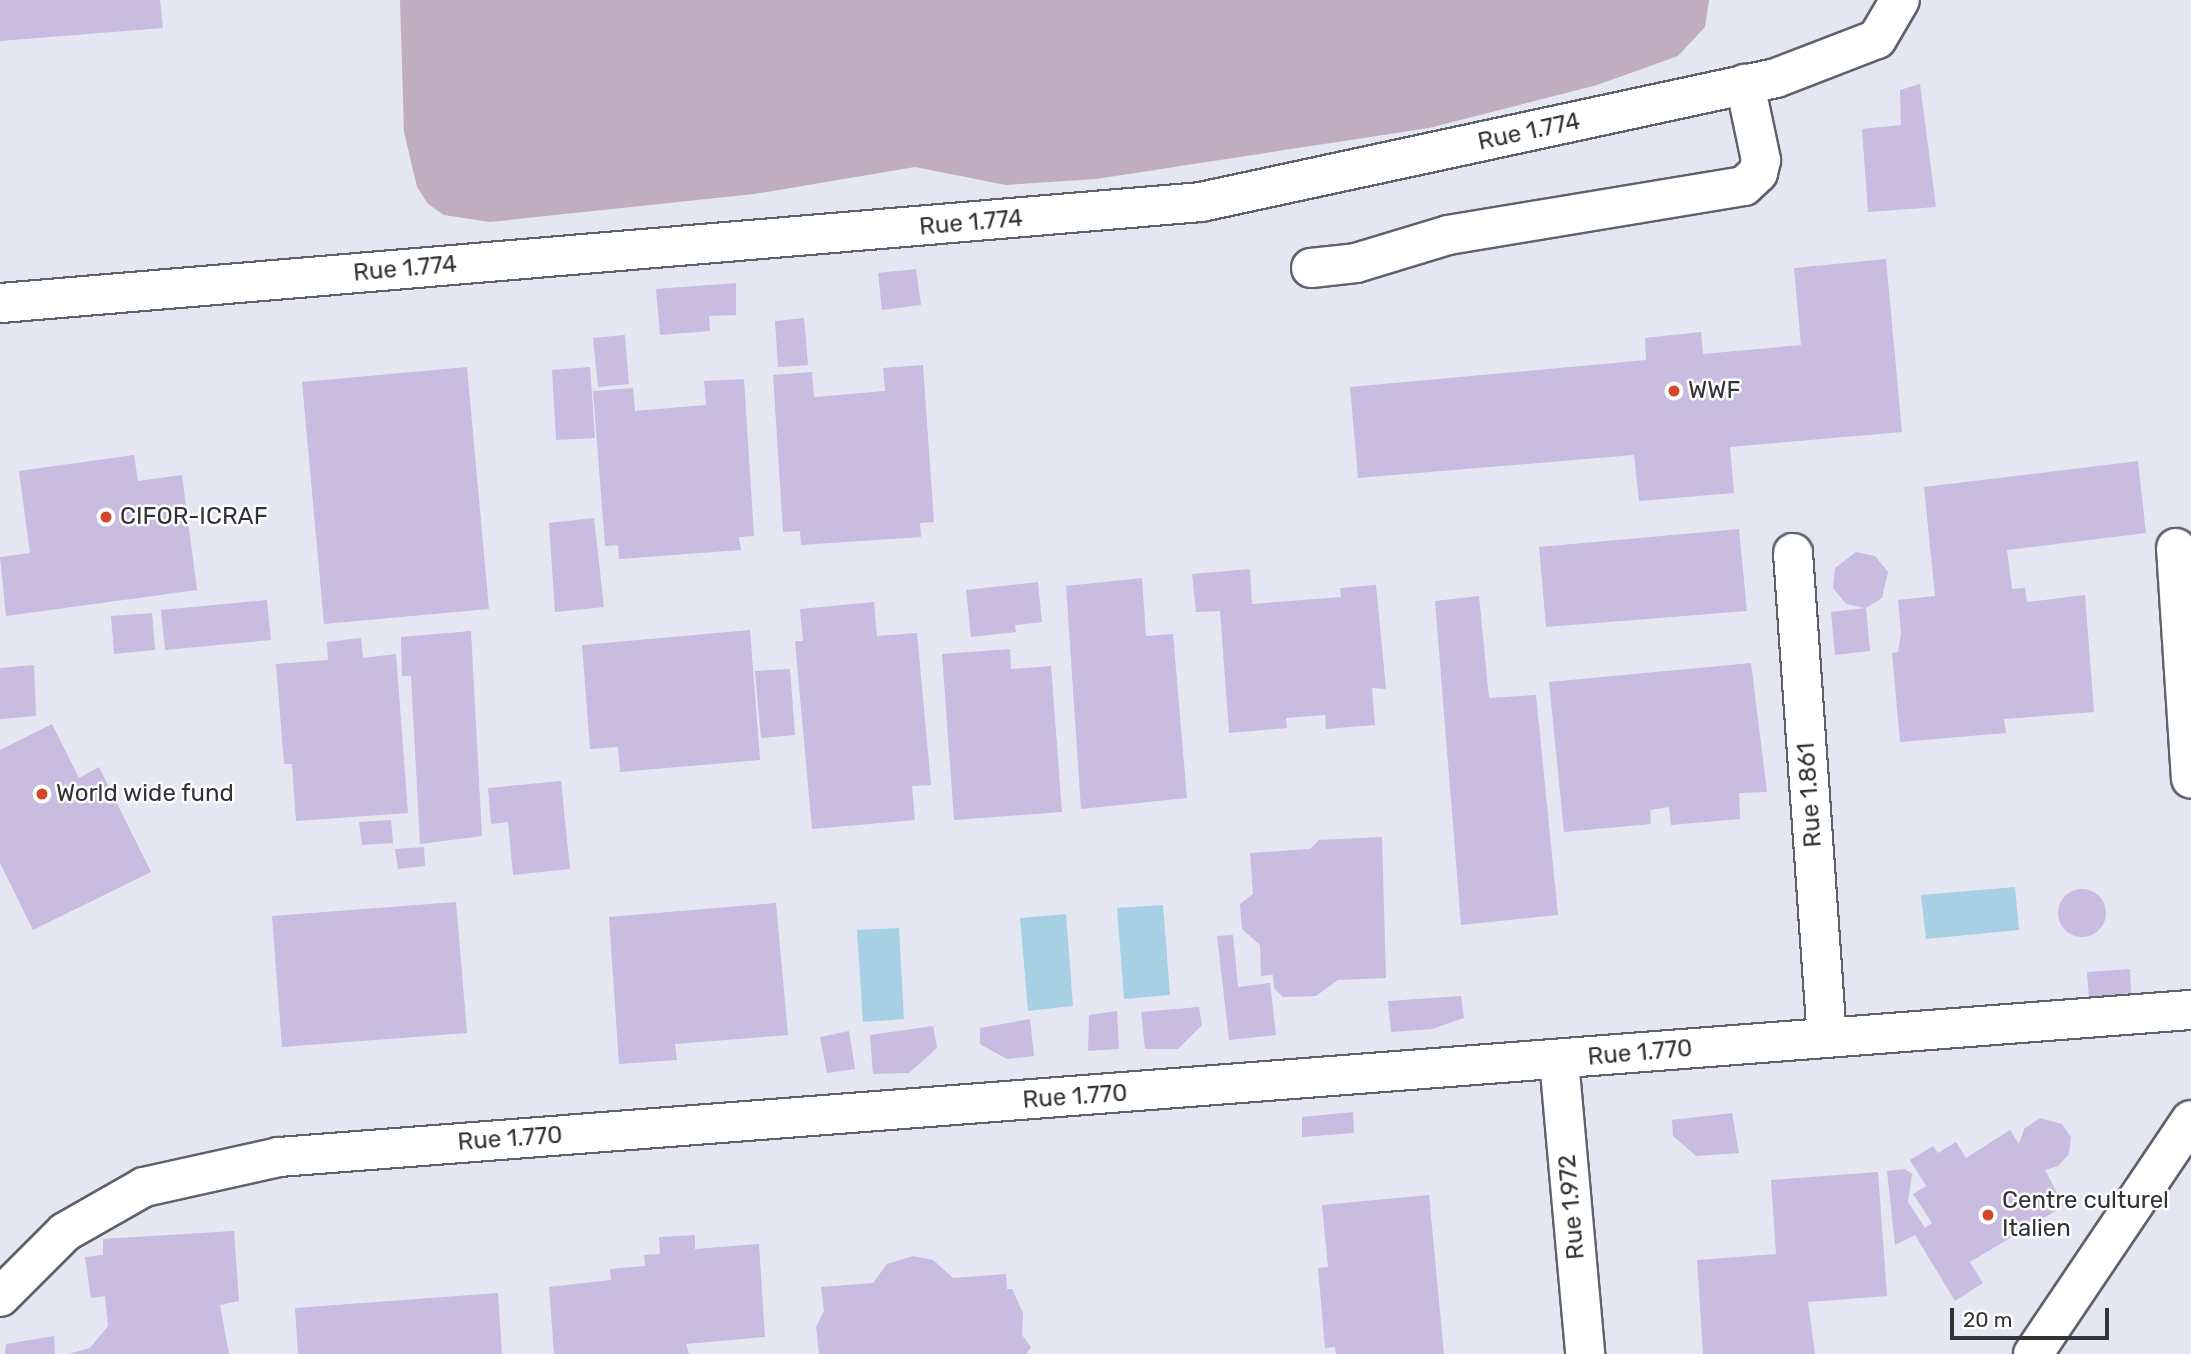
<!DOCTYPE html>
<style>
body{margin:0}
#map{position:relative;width:2191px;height:1354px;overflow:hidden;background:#e4e6f2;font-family:Rubik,sans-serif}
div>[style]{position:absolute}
.green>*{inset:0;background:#c1adc2}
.water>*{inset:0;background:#a8d0e4}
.building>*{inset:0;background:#c8bce0}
.round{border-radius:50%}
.roads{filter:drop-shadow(2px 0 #5f616b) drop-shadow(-2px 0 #5f616b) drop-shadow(0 2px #5f616b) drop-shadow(0 -2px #5f616b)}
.minor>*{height:38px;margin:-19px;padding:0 19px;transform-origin:19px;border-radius:19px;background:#fff}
.dots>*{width:19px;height:19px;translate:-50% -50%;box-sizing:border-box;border:4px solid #fff;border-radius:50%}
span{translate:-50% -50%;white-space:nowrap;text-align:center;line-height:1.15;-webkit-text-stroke:5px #fff;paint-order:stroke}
.street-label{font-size:24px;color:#323337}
.poi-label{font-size:24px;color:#323337}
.left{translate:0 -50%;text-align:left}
.scale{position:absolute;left:1950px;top:1308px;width:159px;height:32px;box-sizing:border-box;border:4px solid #323337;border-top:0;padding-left:9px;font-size:21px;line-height:24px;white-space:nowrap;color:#323337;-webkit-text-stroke:5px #fff;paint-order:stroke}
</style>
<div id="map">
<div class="green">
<i style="clip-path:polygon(400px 0,1709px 0,1705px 27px,1678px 56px,1597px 85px,1429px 128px,1096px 179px,1006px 185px,915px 167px,754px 194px,490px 222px,444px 215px,428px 204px,417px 187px,404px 132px)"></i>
</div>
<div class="water">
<i style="clip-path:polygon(2015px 887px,2019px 930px,1926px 939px,1921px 895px)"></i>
<i style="clip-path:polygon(1163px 905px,1170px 995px,1124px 999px,1117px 908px)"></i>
<i style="clip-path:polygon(1066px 914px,1073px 1006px,1028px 1011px,1020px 918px)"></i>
<i style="clip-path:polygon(899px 928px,904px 1019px,863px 1022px,857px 930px)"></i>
</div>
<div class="building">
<i style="clip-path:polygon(0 0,160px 0,163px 28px,0 41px)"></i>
<i style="clip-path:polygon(1920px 84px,1936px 207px,1868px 212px,1862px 129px,1901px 125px,1900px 90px)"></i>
<i style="clip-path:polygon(1886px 259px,1902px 432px,1730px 447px,1734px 493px,1639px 501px,1634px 455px,1358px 478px,1350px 387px,1646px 360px,1645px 338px,1701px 332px,1703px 354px,1801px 345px,1794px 268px)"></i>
<i style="clip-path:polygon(916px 269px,921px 305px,882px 310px,878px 273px)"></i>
<i style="clip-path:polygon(736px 283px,736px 315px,709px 316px,710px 331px,660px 335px,656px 289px)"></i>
<i style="clip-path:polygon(804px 318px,808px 365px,778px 367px,775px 321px)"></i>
<i style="clip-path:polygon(625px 335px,629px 384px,598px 387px,593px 338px)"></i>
<i style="clip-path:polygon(923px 365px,934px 522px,920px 523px,921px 537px,801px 545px,800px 531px,783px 532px,773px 375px,812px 372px,814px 397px,885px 391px,883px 368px)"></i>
<i style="clip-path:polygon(467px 367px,489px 609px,324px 624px,302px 382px)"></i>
<i style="clip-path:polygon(590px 367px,595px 438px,556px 440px,552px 370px)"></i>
<i style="clip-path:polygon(744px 379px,754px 536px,739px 537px,741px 550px,619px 559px,618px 545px,605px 546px,593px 391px,633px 388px,635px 411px,706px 405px,704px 381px)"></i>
<i style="clip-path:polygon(134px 455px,138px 481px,182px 475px,197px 590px,6px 616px,0 557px,30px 553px,19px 471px)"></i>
<i style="clip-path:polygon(2138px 461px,2146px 533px,2007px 550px,2012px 589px,2025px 588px,2027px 602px,2085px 595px,2094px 712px,2004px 719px,2006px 733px,1900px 742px,1892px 653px,1898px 652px,1901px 633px,1898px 600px,1935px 596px,1924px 487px)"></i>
<i style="clip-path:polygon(594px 518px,604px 607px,555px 612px,549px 523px)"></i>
<i style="clip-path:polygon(1739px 529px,1747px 611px,1546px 627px,1539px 547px)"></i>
<i style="clip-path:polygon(1856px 552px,1875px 556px,1888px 572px,1882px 598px,1866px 608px,1870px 651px,1835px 655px,1831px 612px,1865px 608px,1846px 604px,1833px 588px,1835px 568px)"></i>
<i style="clip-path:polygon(1250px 569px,1252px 604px,1341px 597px,1340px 588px,1376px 585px,1386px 689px,1372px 688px,1375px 725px,1326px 729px,1325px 715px,1286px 718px,1287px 728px,1229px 733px,1220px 611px,1196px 612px,1192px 574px)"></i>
<i style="clip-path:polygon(1142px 578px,1146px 636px,1173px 634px,1187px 798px,1081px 809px,1066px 586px)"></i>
<i style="clip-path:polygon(1038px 582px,1042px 622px,1015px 625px,1016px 632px,971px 637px,966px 590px)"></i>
<i style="clip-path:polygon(1479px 596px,1489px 698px,1536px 695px,1558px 915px,1461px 925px,1435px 601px)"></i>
<i style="clip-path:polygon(267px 600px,271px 640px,165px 650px,161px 610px)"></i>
<i style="clip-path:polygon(874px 602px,877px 636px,917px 633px,931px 785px,912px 786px,915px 820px,812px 829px,795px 641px,803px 641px,800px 609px)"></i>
<i style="clip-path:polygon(152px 613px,155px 650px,114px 654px,111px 616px)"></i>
<i style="clip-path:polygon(750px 630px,760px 760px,620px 772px,618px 747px,590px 749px,582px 645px)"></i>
<i style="clip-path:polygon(471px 631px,482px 836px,420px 844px,411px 676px,402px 676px,401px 637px)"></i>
<i style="clip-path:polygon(361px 638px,363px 658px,396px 654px,408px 813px,296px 821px,292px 764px,284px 764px,276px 664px,328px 660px,327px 642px)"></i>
<i style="clip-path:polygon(1010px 649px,1011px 669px,1051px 666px,1062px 812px,954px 820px,942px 654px)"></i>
<i style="clip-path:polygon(1751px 663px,1767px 792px,1739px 793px,1740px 819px,1671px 825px,1669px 807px,1650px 810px,1651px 824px,1564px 832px,1549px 682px)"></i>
<i style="clip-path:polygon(34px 665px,36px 716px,0 719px,0 668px)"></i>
<i style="clip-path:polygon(790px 669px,795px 735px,761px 738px,755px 671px)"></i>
<i style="clip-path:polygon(52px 724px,79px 778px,99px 767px,151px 872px,33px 930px,0 863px,0 750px)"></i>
<i style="clip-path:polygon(561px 781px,570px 869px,513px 875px,508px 822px,491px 824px,488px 788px)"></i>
<i style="clip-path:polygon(391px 820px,393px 843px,362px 845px,359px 822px)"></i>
<i style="clip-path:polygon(1382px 837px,1386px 978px,1338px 980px,1316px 996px,1283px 997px,1274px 988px,1273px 975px,1261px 976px,1260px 945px,1242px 929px,1240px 904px,1253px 894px,1250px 853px,1310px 849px,1319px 840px)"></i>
<i style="clip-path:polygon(424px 847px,425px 866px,398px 869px,395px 849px)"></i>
<i class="round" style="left:2058px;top:889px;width:48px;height:48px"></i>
<i style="clip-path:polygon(456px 902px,467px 1033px,282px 1047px,272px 916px)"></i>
<i style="clip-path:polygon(776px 903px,788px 1035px,675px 1044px,677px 1060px,619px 1064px,609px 917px)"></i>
<i style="clip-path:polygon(1233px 935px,1238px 987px,1270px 983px,1276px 1035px,1229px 1040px,1217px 936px)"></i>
<i style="clip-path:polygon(2130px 969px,2131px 993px,2089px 997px,2087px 972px)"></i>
<i style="clip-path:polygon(1461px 996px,1464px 1018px,1432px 1029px,1391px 1032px,1388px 1001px)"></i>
<i style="clip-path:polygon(1199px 1007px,1202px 1025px,1178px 1049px,1145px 1049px,1141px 1012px)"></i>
<i style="clip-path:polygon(1117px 1011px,1119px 1049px,1088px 1051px,1089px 1015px)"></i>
<i style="clip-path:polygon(1030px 1019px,1034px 1056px,1007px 1059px,980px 1044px,980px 1028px)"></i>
<i style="clip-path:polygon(933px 1026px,937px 1048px,909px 1073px,873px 1074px,870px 1035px)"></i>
<i style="clip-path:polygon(849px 1031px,855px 1069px,827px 1073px,820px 1037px)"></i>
<i style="clip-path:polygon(1353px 1112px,1354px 1133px,1302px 1137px,1302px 1117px)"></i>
<i style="clip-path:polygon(1732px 1113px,1739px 1153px,1696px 1156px,1673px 1136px,1672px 1120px)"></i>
<i style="clip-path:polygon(2040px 1118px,2062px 1124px,2071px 1137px,2069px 1154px,2058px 1166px,2045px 1170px,2064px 1206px,1970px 1262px,1983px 1283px,1955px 1301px,1915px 1235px,1895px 1245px,1887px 1171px,1905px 1169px,1912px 1174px,1908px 1202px,1925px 1228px,1932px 1223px,1913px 1194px,1926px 1186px,1910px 1160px,1933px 1146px,1938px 1153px,1956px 1142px,1966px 1158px,2010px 1130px,2019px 1144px,2024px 1129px)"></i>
<i style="clip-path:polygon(1878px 1172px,1887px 1296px,1808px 1302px,1815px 1354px,1703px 1354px,1697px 1260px,1776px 1254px,1771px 1180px)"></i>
<i style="clip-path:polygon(1429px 1195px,1444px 1354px,1336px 1354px,1335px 1347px,1325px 1348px,1318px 1268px,1328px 1267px,1322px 1205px)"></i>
<i style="clip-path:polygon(234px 1231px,239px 1301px,220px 1305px,229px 1354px,68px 1354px,90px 1348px,108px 1326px,105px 1296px,91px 1298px,85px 1257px,103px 1255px,103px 1239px)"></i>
<i style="clip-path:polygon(695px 1235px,695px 1249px,759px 1244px,765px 1337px,686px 1344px,689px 1354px,554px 1354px,549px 1287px,611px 1280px,610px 1269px,645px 1266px,644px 1255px,660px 1254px,659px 1237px)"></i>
<i style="clip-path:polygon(913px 1256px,933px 1260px,953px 1278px,1006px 1274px,1007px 1289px,1012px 1289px,1023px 1313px,1022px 1335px,1031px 1347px,1027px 1354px,819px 1354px,816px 1327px,824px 1311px,821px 1287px,873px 1283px,887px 1264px)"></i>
<i style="clip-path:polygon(498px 1293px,502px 1354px,298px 1354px,295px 1308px)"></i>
<i style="clip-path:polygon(54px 1336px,55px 1354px,5px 1354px,6px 1344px)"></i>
</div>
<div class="roads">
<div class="minor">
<i style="left:1311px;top:268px;width:45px;rotate:-6.3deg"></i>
<i style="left:1356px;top:263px;width:96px;rotate:-16.9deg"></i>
<i style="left:1448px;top:235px;width:300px;rotate:-9.4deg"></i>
<i style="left:1744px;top:186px;width:19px;rotate:-43deg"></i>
<i style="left:1758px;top:173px;width:13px;rotate:-77deg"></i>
<i style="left:1761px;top:160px;width:78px;rotate:-101.9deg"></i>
<i style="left:1px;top:303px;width:1204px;rotate:-4.81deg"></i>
<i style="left:1201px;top:202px;width:588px;rotate:-12.17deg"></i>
<i style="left:1776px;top:78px;width:108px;rotate:-21.1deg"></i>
<i style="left:1877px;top:39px;width:45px;rotate:-59.5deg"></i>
<i style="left:2176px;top:548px;width:231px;rotate:86.3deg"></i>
<i style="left:1793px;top:553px;width:486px;rotate:86deg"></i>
<i style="left:1559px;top:1060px;width:295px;rotate:84.9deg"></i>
<i style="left:0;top:1297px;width:92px;rotate:-45deg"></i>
<i style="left:65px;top:1232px;width:91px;rotate:-29.7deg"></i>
<i style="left:144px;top:1187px;width:138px;rotate:-12.5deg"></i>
<i style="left:279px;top:1157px;width:1918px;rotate:-4.4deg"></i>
<i style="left:2033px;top:1354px;width:282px;rotate:-56deg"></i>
</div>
</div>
<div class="dots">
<i style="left:1674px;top:391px;background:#d14728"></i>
<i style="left:106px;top:517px;background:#d14728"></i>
<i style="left:42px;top:794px;background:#d14728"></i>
<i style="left:1988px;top:1215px;background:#d14728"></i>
</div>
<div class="street-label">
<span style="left:1529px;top:132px;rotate:-12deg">Rue 1.774</span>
<span style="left:971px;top:223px;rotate:-5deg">Rue 1.774</span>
<span style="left:405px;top:269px;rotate:-5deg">Rue 1.774</span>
<span style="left:1810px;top:795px;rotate:-94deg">Rue 1.861</span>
<span style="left:1640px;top:1053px;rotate:-5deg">Rue 1.770</span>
<span style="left:1075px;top:1097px;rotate:-4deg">Rue 1.770</span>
<span style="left:510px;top:1139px;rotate:-4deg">Rue 1.770</span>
<span style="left:1572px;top:1207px;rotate:-95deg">Rue 1.972</span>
</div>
<div class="poi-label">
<span class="left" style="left:1688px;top:391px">WWF</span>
<span class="left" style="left:120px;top:517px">CIFOR-ICRAF</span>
<span class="left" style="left:56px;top:794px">World wide fund</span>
<span class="left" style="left:2002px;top:1215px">Centre culturel<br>Italien</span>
</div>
<div class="scale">20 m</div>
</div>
